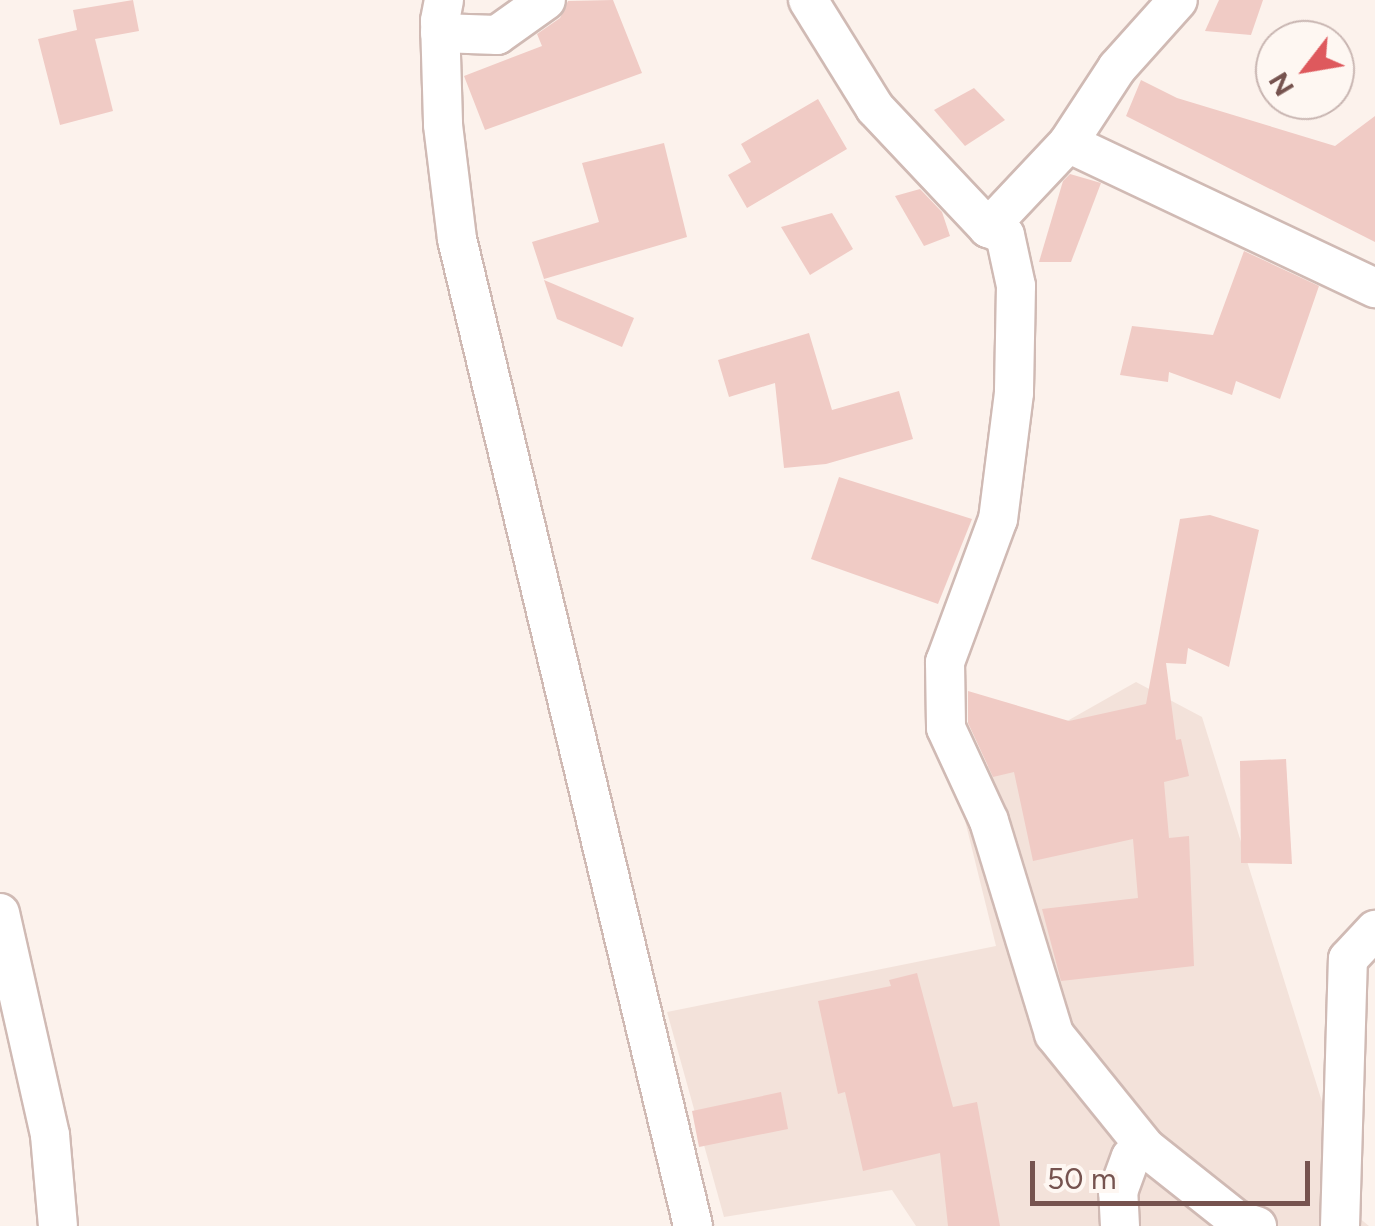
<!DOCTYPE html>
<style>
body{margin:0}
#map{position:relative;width:1375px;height:1226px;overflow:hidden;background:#fcf2ec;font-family:Figtree,sans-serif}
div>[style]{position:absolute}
.residential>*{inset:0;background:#f3e2da}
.building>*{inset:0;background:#f0cbc5}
.roads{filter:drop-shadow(2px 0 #d0bab4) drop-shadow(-2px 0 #d0bab4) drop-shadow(0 2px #d0bab4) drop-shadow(0 -2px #d0bab4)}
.minor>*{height:38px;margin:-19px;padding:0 19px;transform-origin:19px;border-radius:19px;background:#fff}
span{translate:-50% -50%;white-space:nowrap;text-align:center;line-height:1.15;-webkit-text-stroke:8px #fef7f2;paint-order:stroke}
.north{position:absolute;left:1255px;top:20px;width:100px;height:100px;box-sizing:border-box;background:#fef7f2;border:2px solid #c8b5b1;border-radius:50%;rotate:239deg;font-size:28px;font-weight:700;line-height:40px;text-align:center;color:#76534f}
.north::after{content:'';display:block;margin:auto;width:35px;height:45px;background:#de595d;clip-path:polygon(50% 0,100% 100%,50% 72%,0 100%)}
.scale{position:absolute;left:1030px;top:1161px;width:280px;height:45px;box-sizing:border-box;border:5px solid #76534f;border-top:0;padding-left:12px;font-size:30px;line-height:35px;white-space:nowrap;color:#76534f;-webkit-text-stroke:8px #fef7f2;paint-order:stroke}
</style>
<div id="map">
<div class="residential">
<i style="clip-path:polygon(1136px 682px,1202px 717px,1358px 1217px,1369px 1226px,916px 1226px,892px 1190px,724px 1217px,667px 1012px,996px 946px,956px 784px)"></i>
</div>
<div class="building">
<i style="clip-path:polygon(133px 0,139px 31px,95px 39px,113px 111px,60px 125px,38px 39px,77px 30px,73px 10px)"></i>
<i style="clip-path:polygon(613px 0,642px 73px,485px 130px,464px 76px,542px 46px,537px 34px,560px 18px,568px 1px)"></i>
<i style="clip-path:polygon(1219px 0,1263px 0,1251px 35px,1205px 31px)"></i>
<i style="clip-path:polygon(1141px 80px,1177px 98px,1335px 146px,1375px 116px,1375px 242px,1126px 116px)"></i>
<i style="clip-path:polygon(974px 88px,1005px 120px,965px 146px,934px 110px)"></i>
<i style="clip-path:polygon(818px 99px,847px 149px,747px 208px,728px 175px,751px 162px,741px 144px)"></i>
<i style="clip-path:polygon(664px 143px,687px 237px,544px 279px,532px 242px,599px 222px,582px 163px)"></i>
<i style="clip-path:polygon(1070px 174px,1101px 183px,1071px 262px,1039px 262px,1063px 181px)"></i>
<i style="clip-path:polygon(920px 189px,942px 212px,950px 236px,924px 246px,895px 196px)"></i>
<i style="clip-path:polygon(832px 213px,853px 249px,810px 275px,781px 227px)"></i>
<i style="clip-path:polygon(1244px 251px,1319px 286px,1280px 399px,1236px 381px,1232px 395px,1169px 372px,1168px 382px,1120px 375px,1132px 326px,1213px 335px)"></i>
<i style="clip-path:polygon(544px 280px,634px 318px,622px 347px,557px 319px)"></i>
<i style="clip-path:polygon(809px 333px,832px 410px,899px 391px,913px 439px,826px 464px,784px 468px,775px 383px,729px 397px,718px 360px)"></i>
<i style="clip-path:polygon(839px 477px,972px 519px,938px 604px,811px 559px)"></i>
<i style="clip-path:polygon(1210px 515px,1259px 530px,1229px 667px,1188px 648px,1186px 664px,1166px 663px,1176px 740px,1181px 739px,1189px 776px,1164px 782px,1169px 838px,1189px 836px,1194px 966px,1061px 981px,1042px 909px,1138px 898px,1133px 839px,1033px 861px,1014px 772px,993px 777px,968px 723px,968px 691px,1069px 721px,1146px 704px,1180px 519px)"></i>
<i style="clip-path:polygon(1286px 759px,1292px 864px,1241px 863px,1240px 761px)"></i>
<i style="clip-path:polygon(917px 973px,953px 1107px,977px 1102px,1000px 1226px,948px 1226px,940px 1153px,863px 1171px,845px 1092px,838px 1094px,818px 1001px,891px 986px,889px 980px)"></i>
<i style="clip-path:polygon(781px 1092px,788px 1129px,699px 1147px,692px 1111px)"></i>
</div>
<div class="roads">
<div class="minor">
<i style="left:444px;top:0;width:21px;rotate:101deg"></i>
<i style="left:440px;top:21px;width:104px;rotate:88.3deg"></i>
<i style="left:443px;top:125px;width:115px;rotate:83deg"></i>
<i style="left:457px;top:239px;width:1015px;rotate:76.55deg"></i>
<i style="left:808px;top:0;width:127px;rotate:58.2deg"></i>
<i style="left:875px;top:108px;width:165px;rotate:46.7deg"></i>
<i style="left:988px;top:228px;width:18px;rotate:22deg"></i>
<i style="left:1005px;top:235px;width:52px;rotate:77.8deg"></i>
<i style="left:1016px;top:286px;width:107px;rotate:91.1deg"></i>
<i style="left:1014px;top:393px;width:127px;rotate:97.2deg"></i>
<i style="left:998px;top:519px;width:153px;rotate:110.3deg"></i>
<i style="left:945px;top:662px;width:66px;rotate:89.1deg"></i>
<i style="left:946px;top:728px;width:102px;rotate:65.2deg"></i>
<i style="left:989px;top:821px;width:223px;rotate:73deg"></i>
<i style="left:1054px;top:1034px;width:146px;rotate:51.1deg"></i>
<i style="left:1146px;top:1148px;width:116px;rotate:38.4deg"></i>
<i style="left:1237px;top:1220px;width:21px;rotate:17deg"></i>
<i style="left:440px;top:33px;width:57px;rotate:2deg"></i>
<i style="left:497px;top:35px;width:60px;rotate:-35.5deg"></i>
<i style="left:1068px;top:143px;width:340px;rotate:25.3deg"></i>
<i style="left:988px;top:228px;width:117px;rotate:-46.7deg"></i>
<i style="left:1068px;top:143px;width:90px;rotate:-56.8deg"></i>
<i style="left:1117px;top:68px;width:91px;rotate:-48.1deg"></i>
<i style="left:0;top:913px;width:228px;rotate:77.3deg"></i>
<i style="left:50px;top:1135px;width:91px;rotate:85deg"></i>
<i style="left:1120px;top:1226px;width:34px;rotate:-93deg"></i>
<i style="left:1118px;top:1192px;width:37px;rotate:-70deg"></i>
<i style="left:1131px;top:1157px;width:17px;rotate:-31deg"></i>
<i style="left:1340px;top:1226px;width:267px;rotate:-88.3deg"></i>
<i style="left:1348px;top:959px;width:40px;rotate:-47deg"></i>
</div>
</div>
<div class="north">N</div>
<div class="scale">50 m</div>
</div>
